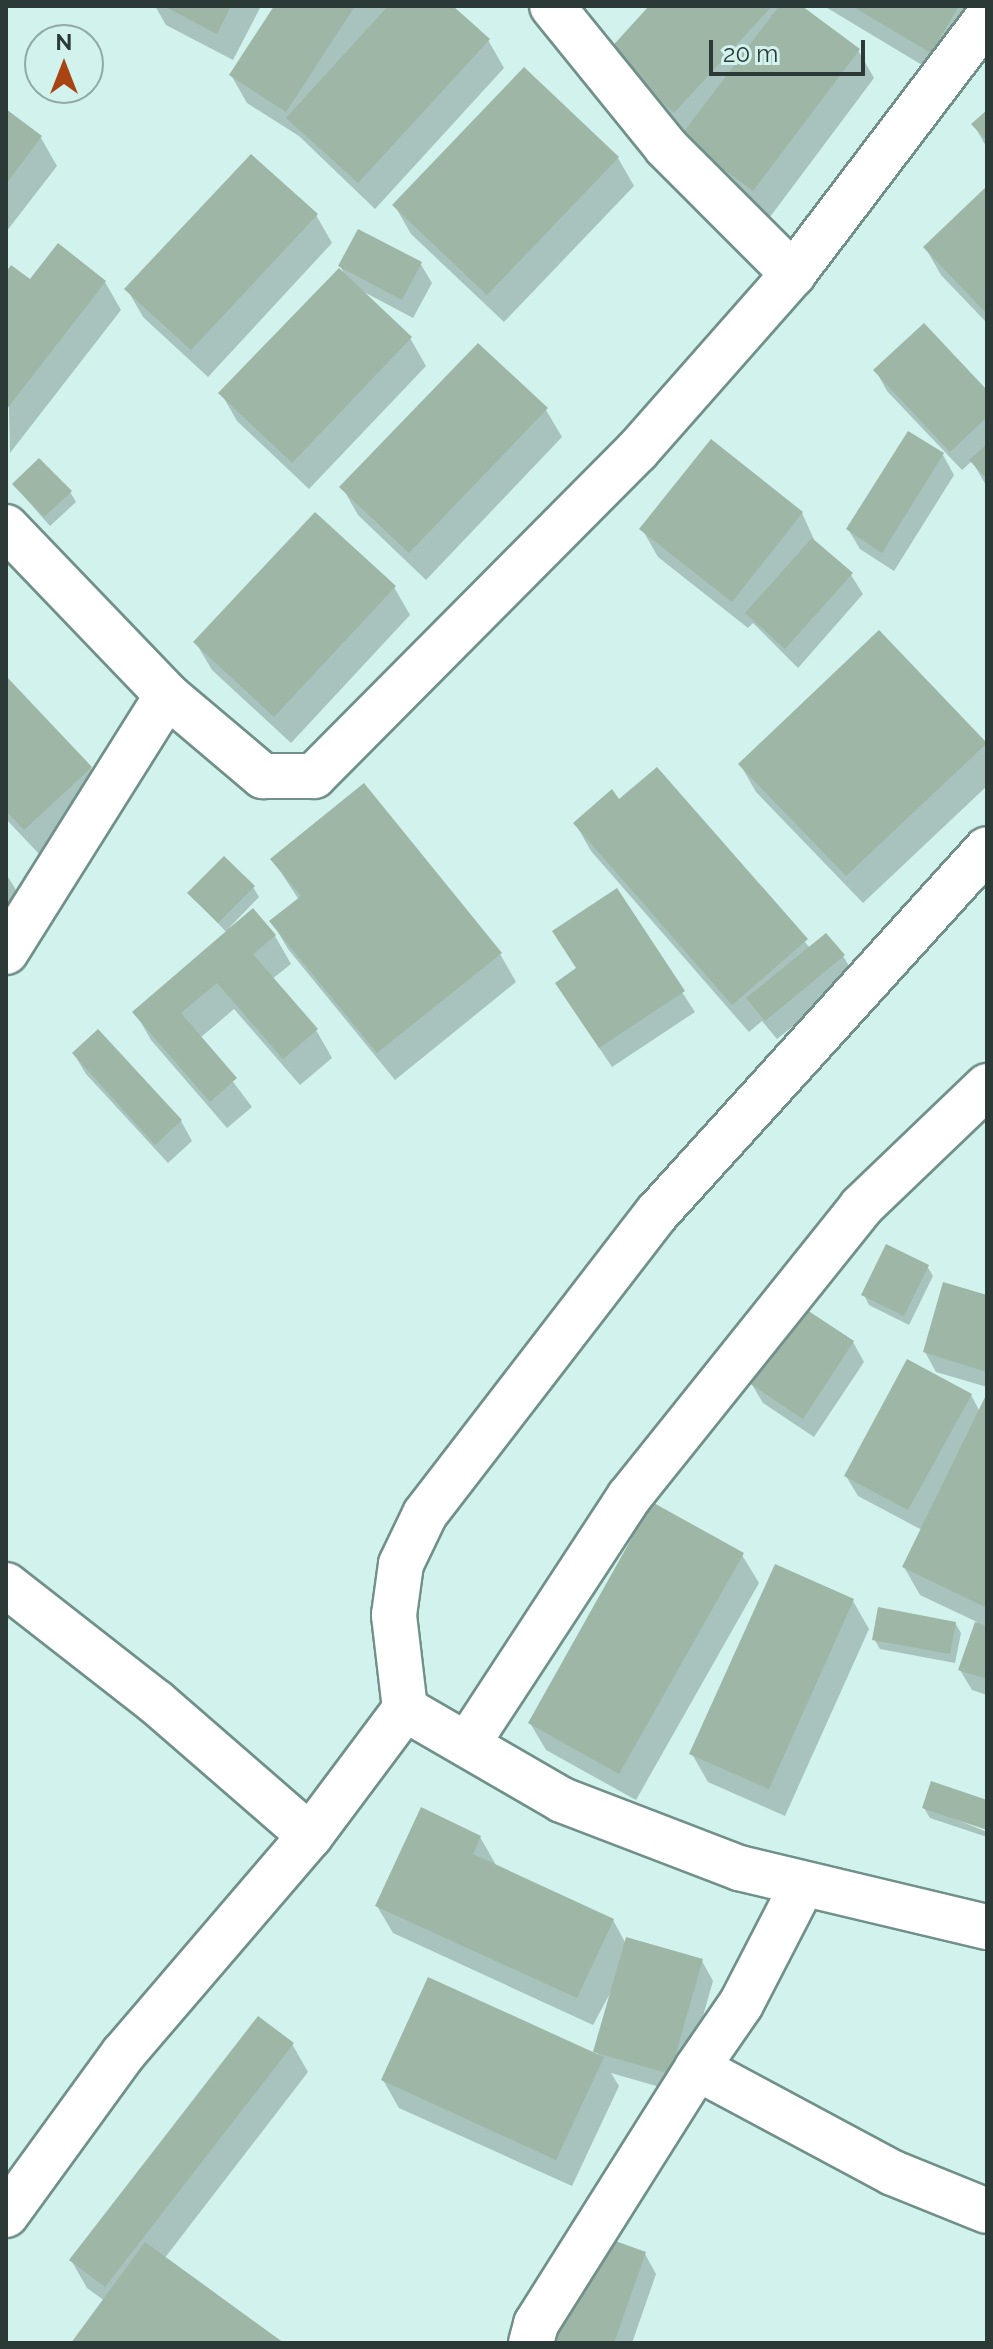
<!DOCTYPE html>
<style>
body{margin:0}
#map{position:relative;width:993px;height:2349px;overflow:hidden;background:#d2f3ed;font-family:Raleway,sans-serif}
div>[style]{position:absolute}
.shadow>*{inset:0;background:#0003}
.building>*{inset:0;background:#9eb6a5}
.roads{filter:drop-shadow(2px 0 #71908a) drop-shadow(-2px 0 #71908a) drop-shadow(0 2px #71908a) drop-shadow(0 -2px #71908a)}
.minor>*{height:44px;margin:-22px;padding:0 22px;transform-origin:22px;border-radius:22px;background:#fff}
span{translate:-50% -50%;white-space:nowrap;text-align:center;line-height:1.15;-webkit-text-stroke:8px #d2f3ed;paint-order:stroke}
.frame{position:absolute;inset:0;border:8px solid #2c3a37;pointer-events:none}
.north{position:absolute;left:24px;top:24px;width:80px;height:80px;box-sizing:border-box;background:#d2f3ed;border:2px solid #90a9a4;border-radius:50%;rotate:0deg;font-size:22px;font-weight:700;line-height:32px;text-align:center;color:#2c3a37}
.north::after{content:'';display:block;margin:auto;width:28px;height:36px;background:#a84411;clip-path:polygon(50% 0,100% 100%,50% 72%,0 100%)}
.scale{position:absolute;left:709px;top:40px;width:156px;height:36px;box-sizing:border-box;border:4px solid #2c3a37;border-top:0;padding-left:10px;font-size:24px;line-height:28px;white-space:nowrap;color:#2c3a37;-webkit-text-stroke:6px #d2f3ed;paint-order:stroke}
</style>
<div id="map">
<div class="shadow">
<i style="clip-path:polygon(155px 6px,261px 6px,233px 60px,166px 25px)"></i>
<i style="clip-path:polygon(276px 6px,450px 6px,488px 40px,504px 68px,375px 209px,299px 136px,247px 103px,231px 75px)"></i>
<i style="clip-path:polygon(652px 6px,800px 6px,858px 50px,874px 78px,770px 217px,698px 165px,685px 134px,626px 80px)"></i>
<i style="clip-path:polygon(824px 6px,987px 6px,947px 80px)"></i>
<i style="clip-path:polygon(524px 70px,618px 158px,634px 186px,504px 322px,411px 234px,395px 206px)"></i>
<i style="clip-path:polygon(6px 111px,41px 138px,57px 166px,6px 232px)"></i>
<i style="clip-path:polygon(987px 112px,987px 148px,974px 125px)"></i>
<i style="clip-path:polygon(987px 189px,987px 323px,941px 275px,925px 247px)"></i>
<i style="clip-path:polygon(316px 215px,332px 243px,208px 377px,143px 317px,127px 289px)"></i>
<i style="clip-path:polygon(420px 263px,432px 283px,413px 318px,364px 292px,410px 338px,426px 366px,309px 489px,237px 421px,221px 393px,345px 275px,340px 266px)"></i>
<i style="clip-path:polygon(6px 275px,30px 282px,105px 282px,121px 310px,10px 453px)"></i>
<i style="clip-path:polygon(876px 371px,987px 393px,987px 487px,972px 461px,962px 470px,887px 391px)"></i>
<i style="clip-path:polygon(546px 410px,562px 437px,426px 580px,358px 515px,342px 487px)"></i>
<i style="clip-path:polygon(711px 442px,802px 513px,816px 544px,851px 575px,863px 594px,798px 668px,753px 623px,748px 628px,658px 557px,642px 529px)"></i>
<i style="clip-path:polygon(943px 455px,954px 475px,894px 571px,860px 549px,848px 529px)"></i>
<i style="clip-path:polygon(14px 485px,70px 492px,76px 502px,50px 526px)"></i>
<i style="clip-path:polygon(394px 587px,410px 615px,291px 743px,212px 670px,196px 643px)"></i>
<i style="clip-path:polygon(6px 678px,91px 768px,107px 796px,41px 856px,6px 819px)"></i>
<i style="clip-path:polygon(986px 744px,987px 786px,863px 903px,756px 792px,740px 764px)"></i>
<i style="clip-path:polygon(656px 770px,810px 948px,843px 956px,855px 976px,777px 1039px,762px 1021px,749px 1032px,591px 851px,575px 823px,619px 802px)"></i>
<i style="clip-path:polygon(273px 860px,500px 954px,516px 982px,395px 1080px,288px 949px,272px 922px,299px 900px)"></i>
<i style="clip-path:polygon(6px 874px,25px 904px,6px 924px)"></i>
<i style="clip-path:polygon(253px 887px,259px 897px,229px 928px,253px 911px,275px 936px,291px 964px,272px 979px,316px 1030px,332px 1058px,300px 1085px,234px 1009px,200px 1038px,252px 1107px,227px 1128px,151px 1040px,135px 1012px,227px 933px,190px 893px)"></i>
<i style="clip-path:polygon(616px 891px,695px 1012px,612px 1067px,569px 1003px,578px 969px)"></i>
<i style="clip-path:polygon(74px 1054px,181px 1121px,192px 1141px,168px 1163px,86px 1074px)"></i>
<i style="clip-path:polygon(927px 1266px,933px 1276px,909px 1325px,869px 1305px,864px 1295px)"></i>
<i style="clip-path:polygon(987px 1297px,987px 1387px,936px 1372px,925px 1352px)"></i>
<i style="clip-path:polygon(853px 1342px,864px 1362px,814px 1437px,763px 1403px,751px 1383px)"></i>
<i style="clip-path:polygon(971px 1395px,980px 1412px,987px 1398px,987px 1695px,972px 1690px,960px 1670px,977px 1622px,920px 1595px,904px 1567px,922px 1530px,858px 1496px,846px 1476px)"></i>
<i style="clip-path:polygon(742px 1555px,759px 1583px,636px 1800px,546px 1750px,530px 1723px)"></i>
<i style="clip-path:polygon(853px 1601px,869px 1629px,785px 1816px,708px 1782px,692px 1754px)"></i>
<i style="clip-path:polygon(955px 1623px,961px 1633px,955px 1663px,880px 1649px,874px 1639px)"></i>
<i style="clip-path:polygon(987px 1802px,987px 1828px,929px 1808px,987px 1832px,987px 1837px,930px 1818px,924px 1808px)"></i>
<i style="clip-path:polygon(480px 1837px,496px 1865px,613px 1920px,626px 1944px,702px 1961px,713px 1981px,681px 2093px,611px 2073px,619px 2086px,572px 2186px,399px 2108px,383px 2080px,597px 2056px,614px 1986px,593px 2025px,393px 1933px,377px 1906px)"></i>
<i style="clip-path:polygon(292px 2044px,308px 2072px,164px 2259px,281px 2343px,74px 2343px,105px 2301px,87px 2288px,71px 2260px)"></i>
<i style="clip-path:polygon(645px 2254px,656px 2274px,632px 2343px,556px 2343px)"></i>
</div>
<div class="building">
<i style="clip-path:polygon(164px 6px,231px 6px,217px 34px)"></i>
<i style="clip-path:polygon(274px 6px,355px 6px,286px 112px,229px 75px)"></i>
<i style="clip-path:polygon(388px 6px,453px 6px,490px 39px,358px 183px,286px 118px)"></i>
<i style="clip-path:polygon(649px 6px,772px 6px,674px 113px,607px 52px)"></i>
<i style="clip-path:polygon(779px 6px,802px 6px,860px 49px,753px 191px,680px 137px)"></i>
<i style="clip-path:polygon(852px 6px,959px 6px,931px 53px)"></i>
<i style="clip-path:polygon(524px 67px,619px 157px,487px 295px,392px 205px)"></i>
<i style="clip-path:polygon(6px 109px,42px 136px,6px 184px)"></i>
<i style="clip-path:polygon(987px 110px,987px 141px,971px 124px)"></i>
<i style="clip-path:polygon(251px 154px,318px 214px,191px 350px,124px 289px)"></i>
<i style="clip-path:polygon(987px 186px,987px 314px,923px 247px)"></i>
<i style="clip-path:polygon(358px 229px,422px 262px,402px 300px,338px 266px)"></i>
<i style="clip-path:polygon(58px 243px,106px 281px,6px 410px,6px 272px,11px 265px,30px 279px)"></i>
<i style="clip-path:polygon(339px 268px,412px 337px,292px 463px,218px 393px)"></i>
<i style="clip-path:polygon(924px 323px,987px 390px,987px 417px,950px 452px,873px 370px)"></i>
<i style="clip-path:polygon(478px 343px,548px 408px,409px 553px,339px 487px)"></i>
<i style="clip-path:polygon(908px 431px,944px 453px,882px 553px,846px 529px)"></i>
<i style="clip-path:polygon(711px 439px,803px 512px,732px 602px,639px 529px)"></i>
<i style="clip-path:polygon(987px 444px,987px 479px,969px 460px)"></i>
<i style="clip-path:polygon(39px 458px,72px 491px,44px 517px,12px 484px)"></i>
<i style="clip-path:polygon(315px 512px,396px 586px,274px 717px,193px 642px)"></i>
<i style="clip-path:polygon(812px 538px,853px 573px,785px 649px,745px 613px)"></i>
<i style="clip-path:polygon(879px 630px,987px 743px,846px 876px,738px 764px)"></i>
<i style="clip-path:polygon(6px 676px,92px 767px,24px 830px,6px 811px)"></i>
<i style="clip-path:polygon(657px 767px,808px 939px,732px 1005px,573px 823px,612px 789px,619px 799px)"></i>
<i style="clip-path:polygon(364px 783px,502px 953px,377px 1053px,269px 921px,301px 896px,270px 859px)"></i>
<i style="clip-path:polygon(224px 856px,255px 886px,218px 923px,187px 893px)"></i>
<i style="clip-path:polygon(617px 888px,685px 991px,599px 1048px,555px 983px,576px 968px,552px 931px)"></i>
<i style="clip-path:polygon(253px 908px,276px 935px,253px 954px,318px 1029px,283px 1059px,217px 983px,181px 1013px,237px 1078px,210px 1102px,132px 1012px)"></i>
<i style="clip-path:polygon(826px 933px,845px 955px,765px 1021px,746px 998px)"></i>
<i style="clip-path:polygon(98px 1029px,182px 1120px,155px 1145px,72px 1053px)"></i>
<i style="clip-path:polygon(886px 1244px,929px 1265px,904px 1316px,861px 1295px)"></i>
<i style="clip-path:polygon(943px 1282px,987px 1295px,987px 1372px,923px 1352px)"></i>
<i style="clip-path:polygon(801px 1306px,854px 1341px,803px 1419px,749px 1383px)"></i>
<i style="clip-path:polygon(907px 1359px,972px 1394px,908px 1510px,844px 1476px)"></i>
<i style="clip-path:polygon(987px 1393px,987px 1608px,902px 1567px)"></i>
<i style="clip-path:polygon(652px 1502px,744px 1553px,619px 1774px,528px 1723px)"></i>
<i style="clip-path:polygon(775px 1564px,854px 1599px,769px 1789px,689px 1754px)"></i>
<i style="clip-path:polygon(878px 1607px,956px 1622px,950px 1654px,872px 1640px)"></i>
<i style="clip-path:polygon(975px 1622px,987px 1626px,987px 1679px,958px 1670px)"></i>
<i style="clip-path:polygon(931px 1781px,987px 1800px,987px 1830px,922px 1808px)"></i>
<i style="clip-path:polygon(421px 1807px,481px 1836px,473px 1854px,614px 1919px,577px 1998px,375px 1906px)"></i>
<i style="clip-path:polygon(626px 1937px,703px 1959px,670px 2074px,593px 2052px)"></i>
<i style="clip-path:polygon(428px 1977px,604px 2057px,556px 2160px,381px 2080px)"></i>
<i style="clip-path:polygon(258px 2016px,294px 2043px,105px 2287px,69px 2260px)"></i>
<i style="clip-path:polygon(593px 2233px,646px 2252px,614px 2343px,554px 2343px)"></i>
<i style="clip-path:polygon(145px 2242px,284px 2343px,71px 2343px)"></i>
</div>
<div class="roads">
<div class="minor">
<i style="left:552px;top:6px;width:181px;rotate:51deg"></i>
<i style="left:666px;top:147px;width:180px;rotate:45deg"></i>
<i style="left:6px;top:527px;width:233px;rotate:46.2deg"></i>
<i style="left:167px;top:695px;width:126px;rotate:40.2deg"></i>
<i style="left:263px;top:776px;width:51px"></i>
<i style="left:314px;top:776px;width:458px;rotate:-45.2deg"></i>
<i style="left:637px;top:451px;width:236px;rotate:-48.6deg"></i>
<i style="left:793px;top:274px;width:321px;rotate:-52.8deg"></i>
<i style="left:6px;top:952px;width:303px;rotate:-57.9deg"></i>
<i style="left:6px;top:1585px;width:190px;rotate:38deg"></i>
<i style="left:156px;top:1702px;width:204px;rotate:41deg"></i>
<i style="left:405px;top:1709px;width:181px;rotate:30.1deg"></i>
<i style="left:562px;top:1800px;width:190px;rotate:21deg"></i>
<i style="left:739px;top:1868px;width:255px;rotate:13.4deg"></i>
<i style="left:468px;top:1743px;width:294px;rotate:-56.8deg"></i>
<i style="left:629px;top:1497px;width:371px;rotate:-51.3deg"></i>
<i style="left:861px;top:1207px;width:175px;rotate:-43.8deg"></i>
<i style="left:802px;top:1886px;width:133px;rotate:117.3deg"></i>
<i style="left:741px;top:2004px;width:78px;rotate:124.5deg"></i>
<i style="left:697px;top:2068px;width:222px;rotate:28.2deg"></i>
<i style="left:893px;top:2173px;width:101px;rotate:22deg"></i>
<i style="left:6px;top:2215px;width:199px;rotate:-54deg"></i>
<i style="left:123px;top:2054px;width:287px;rotate:-49.4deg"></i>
<i style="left:310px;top:1836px;width:159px;rotate:-53.2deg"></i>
<i style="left:405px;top:1709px;width:95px;rotate:-96.7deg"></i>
<i style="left:394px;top:1615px;width:51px;rotate:-82.2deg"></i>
<i style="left:401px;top:1564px;width:55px;rotate:-64.4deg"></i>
<i style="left:425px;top:1514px;width:380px;rotate:-52.4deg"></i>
<i style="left:657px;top:1213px;width:491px;rotate:-47.8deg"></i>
<i style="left:531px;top:2343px;width:20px;rotate:-75deg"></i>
<i style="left:536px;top:2324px;width:302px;rotate:-57.8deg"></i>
</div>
</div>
<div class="frame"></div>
<div class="north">N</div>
<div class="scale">20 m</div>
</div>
